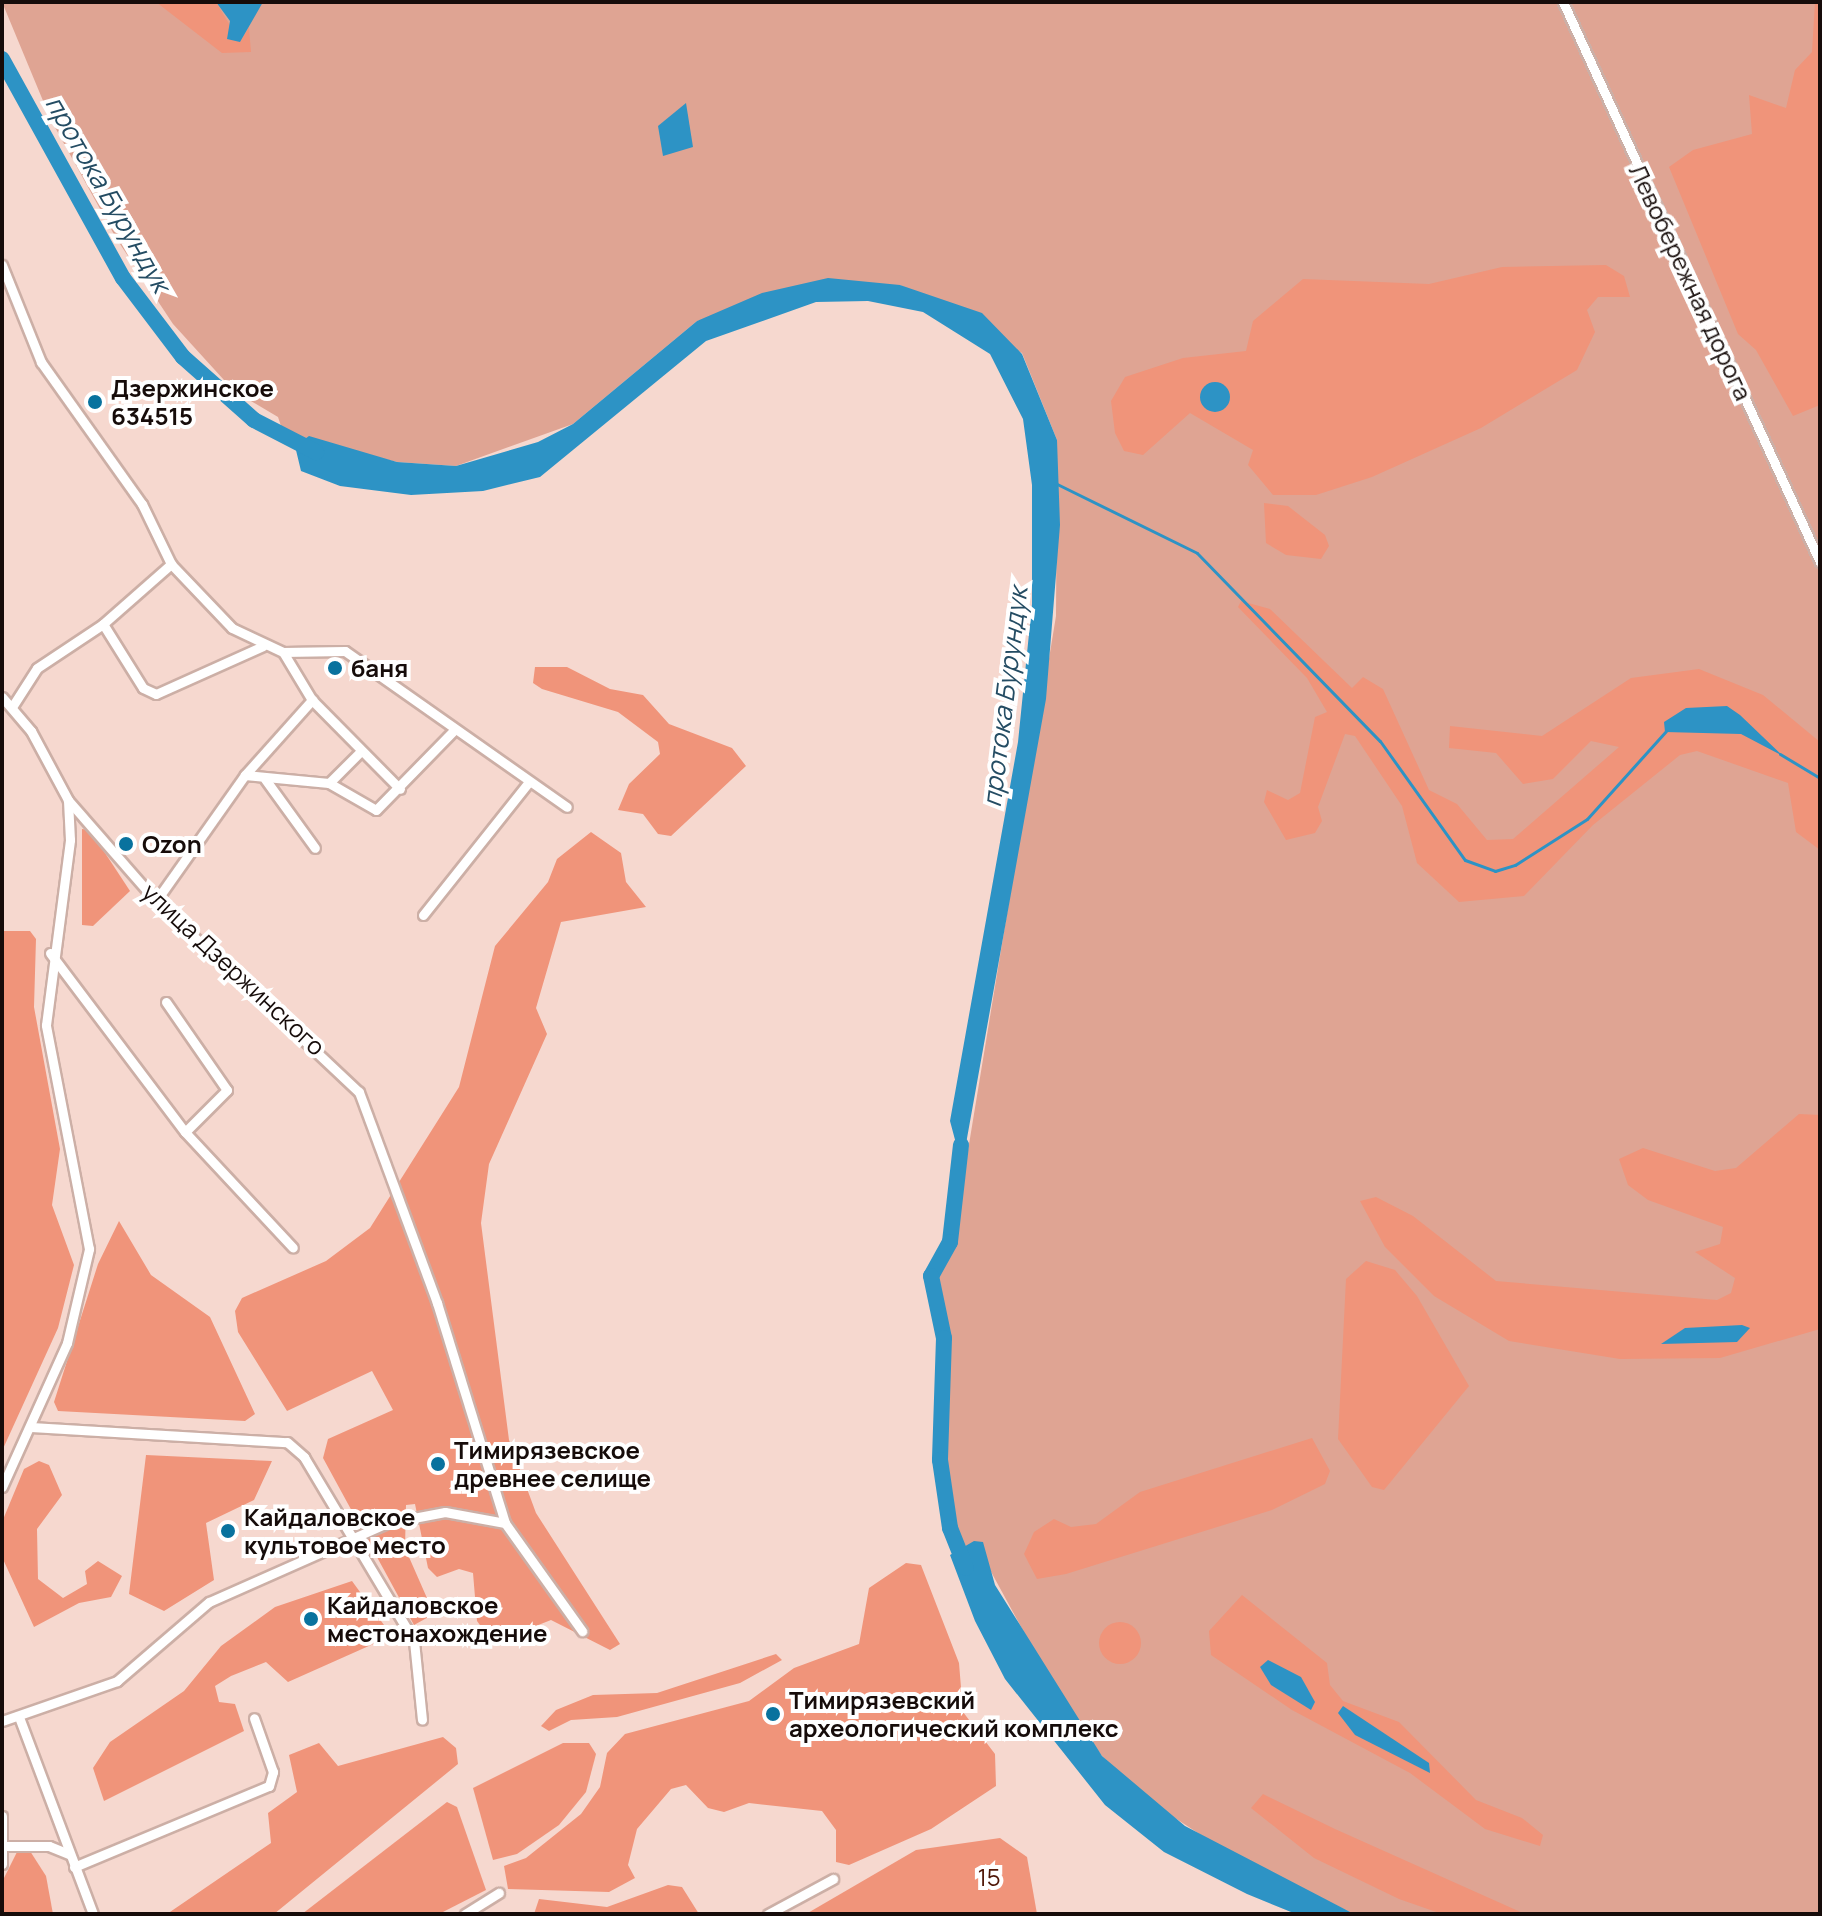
<!DOCTYPE html>
<meta charset="utf-8">
<style>
body{margin:0}
#map{position:relative;width:1822px;height:1916px;overflow:hidden;background:#f6d8cf;font-family:Manrope,sans-serif}
div>[style]{position:absolute}
.green>*{inset:0;background:#dfa493}
.forest>*{inset:0;background:#f0947a}
.round{border-radius:50%}
.water>*{inset:0;background:#2d93c5}
.stream>*{height:3px;margin:-1.5px;padding:0 1.5px;transform-origin:1.5px;border-radius:1.5px;background:#2d93c5}
.river>*{height:16px;margin:-8px;padding:0 8px;transform-origin:8px;border-radius:8px;background:#2d93c5}
.roads{filter:drop-shadow(2px 0 #ccafa6) drop-shadow(-2px 0 #ccafa6) drop-shadow(0 2px #ccafa6) drop-shadow(0 -2px #ccafa6)}
.minor>*{height:9px;margin:-4.5px;padding:0 4.5px;transform-origin:4.5px;border-radius:4.5px;background:#fff}
.dots>*{width:22px;height:22px;translate:-50% -50%;box-sizing:border-box;border:4px solid #fff;border-radius:50%}
span{translate:-50% -50%;white-space:nowrap;text-align:center;line-height:1.15;-webkit-text-stroke:8px #fff;paint-order:stroke}
.street-label{font-size:24px;color:#160c0a}
.poi-label{font-size:24px;color:#160c0a;font-weight:700}
.left{translate:0 -50%;text-align:left}
.park-label{font-size:24px;color:#4f1606}
.water-label{font-size:26px;color:#244c63;font-style:italic}
.frame{position:absolute;inset:0;border:4px solid #160c0a;pointer-events:none}
</style>
<div id="map">
<div class="green">
<i style="clip-path:polygon(2px 2px,1820px 2px,1820px 1914px,1354px 1914px,1227px 1852px,1149px 1801px,1102px 1756px,1062px 1702px,983px 1557px,958px 1550px,940px 1460px,944px 1338px,931px 1276px,950px 1242px,959px 1205px,1056px 616px,1057px 440px,1022px 353px,900px 285px,697px 321px,573px 424px,456px 466px,397px 462px,284px 435px,278px 417px,234px 391px,173px 324px,116px 238px,51px 120px)"></i>
</div>
<div class="forest">
<i style="clip-path:polygon(156px 2px,216px 2px,240px 42px,249px 27px,251px 52px,222px 53px)"></i>
<i style="clip-path:polygon(1815px 2px,1820px 2px,1820px 405px,1793px 416px,1756px 350px,1738px 334px,1669px 167px,1693px 150px,1752px 134px,1749px 95px,1786px 108px,1795px 70px,1812px 52px)"></i>
<i style="clip-path:polygon(1606px 265px,1624px 276px,1630px 297px,1598px 297px,1587px 310px,1595px 332px,1577px 370px,1481px 428px,1372px 477px,1316px 495px,1273px 495px,1248px 465px,1253px 450px,1190px 413px,1143px 455px,1124px 451px,1115px 433px,1111px 401px,1125px 377px,1183px 358px,1246px 351px,1253px 321px,1303px 279px,1429px 284px,1502px 267px)"></i>
<i style="clip-path:polygon(1264px 503px,1288px 506px,1325px 535px,1329px 546px,1321px 559px,1286px 555px,1266px 543px)"></i>
<i style="clip-path:polygon(1241px 601px,1270px 609px,1352px 688px,1363px 677px,1383px 689px,1429px 790px,1457px 804px,1487px 840px,1513px 839px,1619px 747px,1591px 741px,1553px 779px,1523px 784px,1496px 753px,1449px 748px,1450px 726px,1542px 736px,1631px 678px,1699px 669px,1763px 695px,1820px 742px,1820px 850px,1796px 832px,1788px 783px,1697px 751px,1680px 755px,1593px 825px,1524px 896px,1459px 902px,1417px 863px,1402px 806px,1355px 736px,1345px 734px,1318px 807px,1322px 821px,1315px 833px,1286px 840px,1264px 802px,1267px 790px,1288px 800px,1300px 793px,1315px 717px,1327px 712px,1307px 678px,1238px 607px)"></i>
<i style="clip-path:polygon(535px 667px,567px 667px,610px 689px,643px 695px,669px 724px,732px 748px,746px 766px,671px 836px,658px 834px,643px 814px,618px 810px,629px 784px,660px 754px,658px 742px,618px 712px,542px 689px,533px 683px)"></i>
<i style="clip-path:polygon(82px 829px,90px 830px,130px 891px,93px 926px,82px 925px)"></i>
<i style="clip-path:polygon(591px 832px,621px 853px,626px 882px,646px 907px,561px 922px,536px 1008px,547px 1034px,489px 1164px,481px 1223px,509px 1440px,536px 1513px,620px 1644px,610px 1650px,551px 1620px,493px 1643px,477px 1621px,473px 1573px,459px 1569px,437px 1577px,428px 1568px,415px 1504px,406px 1505px,405px 1548px,434px 1614px,414px 1625px,323px 1458px,328px 1439px,393px 1410px,372px 1371px,287px 1411px,238px 1332px,235px 1311px,242px 1298px,326px 1261px,370px 1228px,459px 1087px,495px 946px,548px 882px,557px 859px)"></i>
<i style="clip-path:polygon(2px 931px,30px 931px,36px 939px,34px 1007px,60px 1149px,52px 1205px,74px 1265px,58px 1328px,2px 1451px)"></i>
<i style="clip-path:polygon(1799px 1114px,1820px 1115px,1820px 1329px,1720px 1358px,1620px 1359px,1509px 1341px,1434px 1296px,1385px 1247px,1360px 1201px,1376px 1197px,1413px 1216px,1496px 1281px,1717px 1300px,1731px 1293px,1735px 1278px,1695px 1252px,1720px 1244px,1723px 1227px,1648px 1200px,1628px 1185px,1619px 1159px,1643px 1148px,1715px 1171px,1736px 1168px)"></i>
<i style="clip-path:polygon(119px 1221px,151px 1275px,210px 1317px,255px 1414px,245px 1421px,58px 1411px,54px 1402px,98px 1264px)"></i>
<i style="clip-path:polygon(1366px 1261px,1395px 1270px,1417px 1296px,1469px 1386px,1384px 1490px,1372px 1487px,1338px 1439px,1346px 1279px)"></i>
<i style="clip-path:polygon(1312px 1438px,1330px 1471px,1325px 1484px,1272px 1510px,1066px 1574px,1037px 1579px,1024px 1554px,1034px 1532px,1054px 1519px,1071px 1527px,1096px 1524px,1140px 1492px)"></i>
<i style="clip-path:polygon(146px 1455px,272px 1461px,254px 1500px,206px 1523px,214px 1580px,164px 1611px,129px 1594px)"></i>
<i style="clip-path:polygon(39px 1461px,49px 1465px,62px 1495px,37px 1529px,38px 1579px,63px 1598px,87px 1584px,85px 1571px,98px 1561px,122px 1576px,111px 1597px,79px 1603px,34px 1627px,2px 1557px,2px 1522px,24px 1469px)"></i>
<i style="clip-path:polygon(906px 1563px,921px 1565px,959px 1663px,963px 1712px,995px 1754px,996px 1786px,931px 1829px,849px 1865px,836px 1862px,836px 1830px,822px 1811px,749px 1803px,724px 1812px,708px 1808px,686px 1785px,671px 1789px,637px 1829px,628px 1865px,635px 1878px,609px 1892px,508px 1889px,504px 1866px,526px 1858px,581px 1814px,600px 1787px,607px 1753px,625px 1734px,749px 1701px,794px 1668px,859px 1644px,869px 1588px)"></i>
<i style="clip-path:polygon(352px 1581px,384px 1625px,380px 1641px,288px 1682px,266px 1662px,231px 1676px,215px 1686px,219px 1702px,235px 1704px,244px 1731px,104px 1801px,93px 1768px,110px 1742px,184px 1691px,221px 1646px,275px 1607px)"></i>
<i style="clip-path:polygon(1242px 1595px,1327px 1663px,1330px 1685px,1343px 1701px,1399px 1722px,1476px 1800px,1522px 1818px,1543px 1835px,1540px 1846px,1485px 1829px,1410px 1773px,1292px 1710px,1211px 1655px,1209px 1631px)"></i>
<i class="round" style="left:1099px;top:1622px;width:42px;height:42px"></i>
<i style="clip-path:polygon(776px 1654px,782px 1660px,740px 1683px,617px 1717px,571px 1720px,549px 1731px,541px 1726px,556px 1710px,593px 1695px,657px 1693px)"></i>
<i style="clip-path:polygon(443px 1737px,456px 1748px,458px 1764px,274px 1914px,167px 1914px,271px 1843px,268px 1813px,297px 1792px,289px 1755px,319px 1743px,338px 1766px)"></i>
<i style="clip-path:polygon(563px 1743px,589px 1743px,596px 1754px,586px 1792px,559px 1825px,517px 1854px,493px 1860px,473px 1788px)"></i>
<i style="clip-path:polygon(1263px 1794px,1335px 1829px,1525px 1914px,1442px 1914px,1399px 1899px,1314px 1858px,1251px 1808px)"></i>
<i style="clip-path:polygon(447px 1802px,457px 1807px,486px 1890px,439px 1914px,302px 1914px)"></i>
<i style="clip-path:polygon(1000px 1838px,1027px 1857px,1037px 1914px,806px 1914px,916px 1850px)"></i>
<i style="clip-path:polygon(30px 1851px,46px 1876px,53px 1914px,2px 1914px,2px 1882px,17px 1852px)"></i>
<i style="clip-path:polygon(668px 1885px,682px 1887px,699px 1914px,534px 1914px,539px 1899px,607px 1907px)"></i>
</div>
<div class="water">
<i style="clip-path:polygon(216px 2px,263px 2px,240px 42px,227px 39px,230px 21px)"></i>
<i style="clip-path:polygon(686px 103px,693px 147px,663px 156px,658px 126px)"></i>
<i style="clip-path:polygon(828px 278px,900px 285px,982px 313px,1022px 354px,1057px 440px,1060px 525px,1046px 699px,962px 1166px,950px 1121px,1018px 742px,1032px 604px,1032px 485px,1023px 419px,990px 354px,923px 312px,868px 301px,816px 302px,706px 341px,540px 477px,483px 491px,411px 495px,340px 486px,301px 471px,295px 446px,309px 436px,397px 462px,456px 466px,538px 442px,573px 424px,697px 321px,762px 293px)"></i>
<i class="round" style="left:1200px;top:382px;width:30px;height:30px"></i>
<i style="clip-path:polygon(1727px 706px,1740px 715px,1783px 756px,1741px 734px,1665px 732px,1664px 722px,1686px 708px)"></i>
<i style="clip-path:polygon(1685px 1328px,1742px 1325px,1750px 1328px,1737px 1342px,1661px 1344px)"></i>
<i style="clip-path:polygon(974px 1541px,983px 1542px,995px 1585px,1102px 1756px,1185px 1826px,1354px 1914px,1296px 1914px,1247px 1894px,1164px 1852px,1105px 1805px,1005px 1679px,975px 1621px,950px 1555px)"></i>
<i style="clip-path:polygon(1268px 1660px,1301px 1677px,1315px 1702px,1311px 1710px,1271px 1685px,1260px 1667px)"></i>
<i style="clip-path:polygon(1343px 1706px,1429px 1763px,1430px 1773px,1355px 1735px,1338px 1713px)"></i>
</div>
<div class="stream">
<i style="left:1055px;top:483px;width:158px;rotate:26.2deg"></i>
<i style="left:1197px;top:553px;width:262px;rotate:45.8deg"></i>
<i style="left:1380px;top:741px;width:146px;rotate:54.5deg"></i>
<i style="left:1465px;top:860px;width:32px;rotate:20deg"></i>
<i style="left:1495px;top:871px;width:21px;rotate:-17deg"></i>
<i style="left:1515px;top:865px;width:85px;rotate:-32.6deg"></i>
<i style="left:1587px;top:819px;width:118px;rotate:-48.1deg"></i>
<i style="left:1780px;top:754px;width:47px;rotate:31deg"></i>
</div>
<div class="river">
<i style="left:2px;top:59px;width:250px;rotate:61.1deg"></i>
<i style="left:123px;top:278px;width:99px;rotate:52.8deg"></i>
<i style="left:183px;top:357px;width:95px;rotate:41.6deg"></i>
<i style="left:254px;top:420px;width:70px;rotate:27.3deg"></i>
<i style="left:961px;top:1145px;width:98px;rotate:96.5deg"></i>
<i style="left:950px;top:1242px;width:39px;rotate:119deg"></i>
<i style="left:931px;top:1276px;width:63px;rotate:78.2deg"></i>
<i style="left:944px;top:1338px;width:122px;rotate:91.9deg"></i>
<i style="left:940px;top:1460px;width:69px;rotate:81.6deg"></i>
<i style="left:950px;top:1528px;width:43px;rotate:68.2deg"></i>
</div>
<div class="roads">
<div class="minor">
<i style="left:1563px;top:2px;width:616px;rotate:65.35deg"></i>
<i style="left:2px;top:265px;width:105px;rotate:68.1deg"></i>
<i style="left:41px;top:362px;width:174px;rotate:54.6deg"></i>
<i style="left:142px;top:504px;width:67px;rotate:64.2deg"></i>
<i style="left:171px;top:564px;width:88px;rotate:46.4deg"></i>
<i style="left:232px;top:628px;width:56px;rotate:25.2deg"></i>
<i style="left:283px;top:652px;width:56px;rotate:58.9deg"></i>
<i style="left:312px;top:700px;width:125px;rotate:45.3deg"></i>
<i style="left:103px;top:624px;width:75px;rotate:58deg"></i>
<i style="left:143px;top:688px;width:14px;rotate:25deg"></i>
<i style="left:156px;top:694px;width:117px;rotate:-24.2deg"></i>
<i style="left:283px;top:652px;width:62px;rotate:-0.9deg"></i>
<i style="left:345px;top:651px;width:271px;rotate:35.1deg"></i>
<i style="left:2px;top:697px;width:45px;rotate:49.5deg"></i>
<i style="left:31px;top:731px;width:78px;rotate:61.8deg"></i>
<i style="left:68px;top:800px;width:134px;rotate:48.9deg"></i>
<i style="left:156px;top:901px;width:279px;rotate:43.3deg"></i>
<i style="left:359px;top:1092px;width:225px;rotate:69.7deg"></i>
<i style="left:437px;top:1303px;width:230px;rotate:72.8deg"></i>
<i style="left:505px;top:1523px;width:133px;rotate:54.5deg"></i>
<i style="left:12px;top:707px;width:46px;rotate:-57.3deg"></i>
<i style="left:37px;top:668px;width:79px;rotate:-33.7deg"></i>
<i style="left:103px;top:624px;width:91px;rotate:-41.4deg"></i>
<i style="left:245px;top:775px;width:84px;rotate:5.4deg"></i>
<i style="left:329px;top:783px;width:54px;rotate:29.9deg"></i>
<i style="left:376px;top:810px;width:110px;rotate:-45.7deg"></i>
<i style="left:265px;top:779px;width:85px;rotate:54.1deg"></i>
<i style="left:329px;top:783px;width:44px;rotate:-45deg"></i>
<i style="left:156px;top:901px;width:154px;rotate:-54.8deg"></i>
<i style="left:245px;top:775px;width:101px;rotate:-48.2deg"></i>
<i style="left:423px;top:915px;width:169px;rotate:-51.5deg"></i>
<i style="left:50px;top:953px;width:224px;rotate:53deg"></i>
<i style="left:185px;top:1132px;width:158px;rotate:47deg"></i>
<i style="left:166px;top:1002px;width:107px;rotate:55.3deg"></i>
<i style="left:227px;top:1090px;width:59px;rotate:135deg"></i>
<i style="left:31px;top:1427px;width:256px;rotate:3.4deg"></i>
<i style="left:287px;top:1442px;width:23px;rotate:41deg"></i>
<i style="left:304px;top:1457px;width:214px;rotate:59.1deg"></i>
<i style="left:414px;top:1641px;width:79px;rotate:84.2deg"></i>
<i style="left:2px;top:1487px;width:158px;rotate:-65.7deg"></i>
<i style="left:67px;top:1343px;width:97px;rotate:-76.8deg"></i>
<i style="left:89px;top:1249px;width:228px;rotate:-100.9deg"></i>
<i style="left:46px;top:1025px;width:187px;rotate:-82.6deg"></i>
<i style="left:70px;top:840px;width:40px;rotate:-92.9deg"></i>
<i style="left:19px;top:1717px;width:210px;rotate:69.4deg"></i>
<i style="left:2px;top:1721px;width:122px;rotate:-19.2deg"></i>
<i style="left:117px;top:1681px;width:121px;rotate:-40.7deg"></i>
<i style="left:209px;top:1602px;width:195px;rotate:-23.9deg"></i>
<i style="left:387px;top:1523px;width:59px;rotate:-10.7deg"></i>
<i style="left:445px;top:1512px;width:61px;rotate:10.4deg"></i>
<i style="left:2px;top:1816px;width:48px;rotate:90deg"></i>
<i style="left:5px;top:1846px;width:44px"></i>
<i style="left:49px;top:1846px;width:22px;rotate:22deg"></i>
<i style="left:74px;top:1867px;width:211px;rotate:-22.6deg"></i>
<i style="left:269px;top:1786px;width:15px;rotate:-74deg"></i>
<i style="left:273px;top:1772px;width:57px;rotate:-109.4deg"></i>
<i style="left:465px;top:1914px;width:40px;rotate:-32deg"></i>
<i style="left:768px;top:1914px;width:74px;rotate:-28.3deg"></i>
</div>
</div>
<div class="dots">
<i style="left:95px;top:402px;background:#09729e"></i>
<i style="left:335px;top:668px;background:#09729e"></i>
<i style="left:126px;top:844px;background:#09729e"></i>
<i style="left:438px;top:1464px;background:#09729e"></i>
<i style="left:228px;top:1531px;background:#09729e"></i>
<i style="left:311px;top:1619px;background:#09729e"></i>
<i style="left:773px;top:1714px;background:#09729e"></i>
</div>
<div class="street-label">
<span style="left:1691px;top:282px;rotate:65deg">Левобережная дорога</span>
<span style="left:234px;top:969px;rotate:43deg">улица Дзержинского</span>
</div>
<div class="poi-label">
<span class="left" style="left:111px;top:402px">Дзержинское<br>634515</span>
<span class="left" style="left:351px;top:668px">баня</span>
<span class="left" style="left:142px;top:844px">Ozon</span>
<span class="left" style="left:454px;top:1464px">Тимирязевское<br>древнее селище</span>
<span class="left" style="left:244px;top:1531px">Кайдаловское<br>культовое место</span>
<span class="left" style="left:327px;top:1619px">Кайдаловское<br>местонахождение</span>
<span class="left" style="left:789px;top:1714px">Тимирязевский<br>археологический комплекс</span>
</div>
<div class="park-label">
<span style="left:989px;top:1877px">15</span>
</div>
<div class="water-label">
<span style="left:108px;top:194px;rotate:60deg">протока Бурундук</span>
<span style="left:1005px;top:697px;rotate:-83deg">протока Бурундук</span>
</div>
<div class="frame"></div>
</div>
